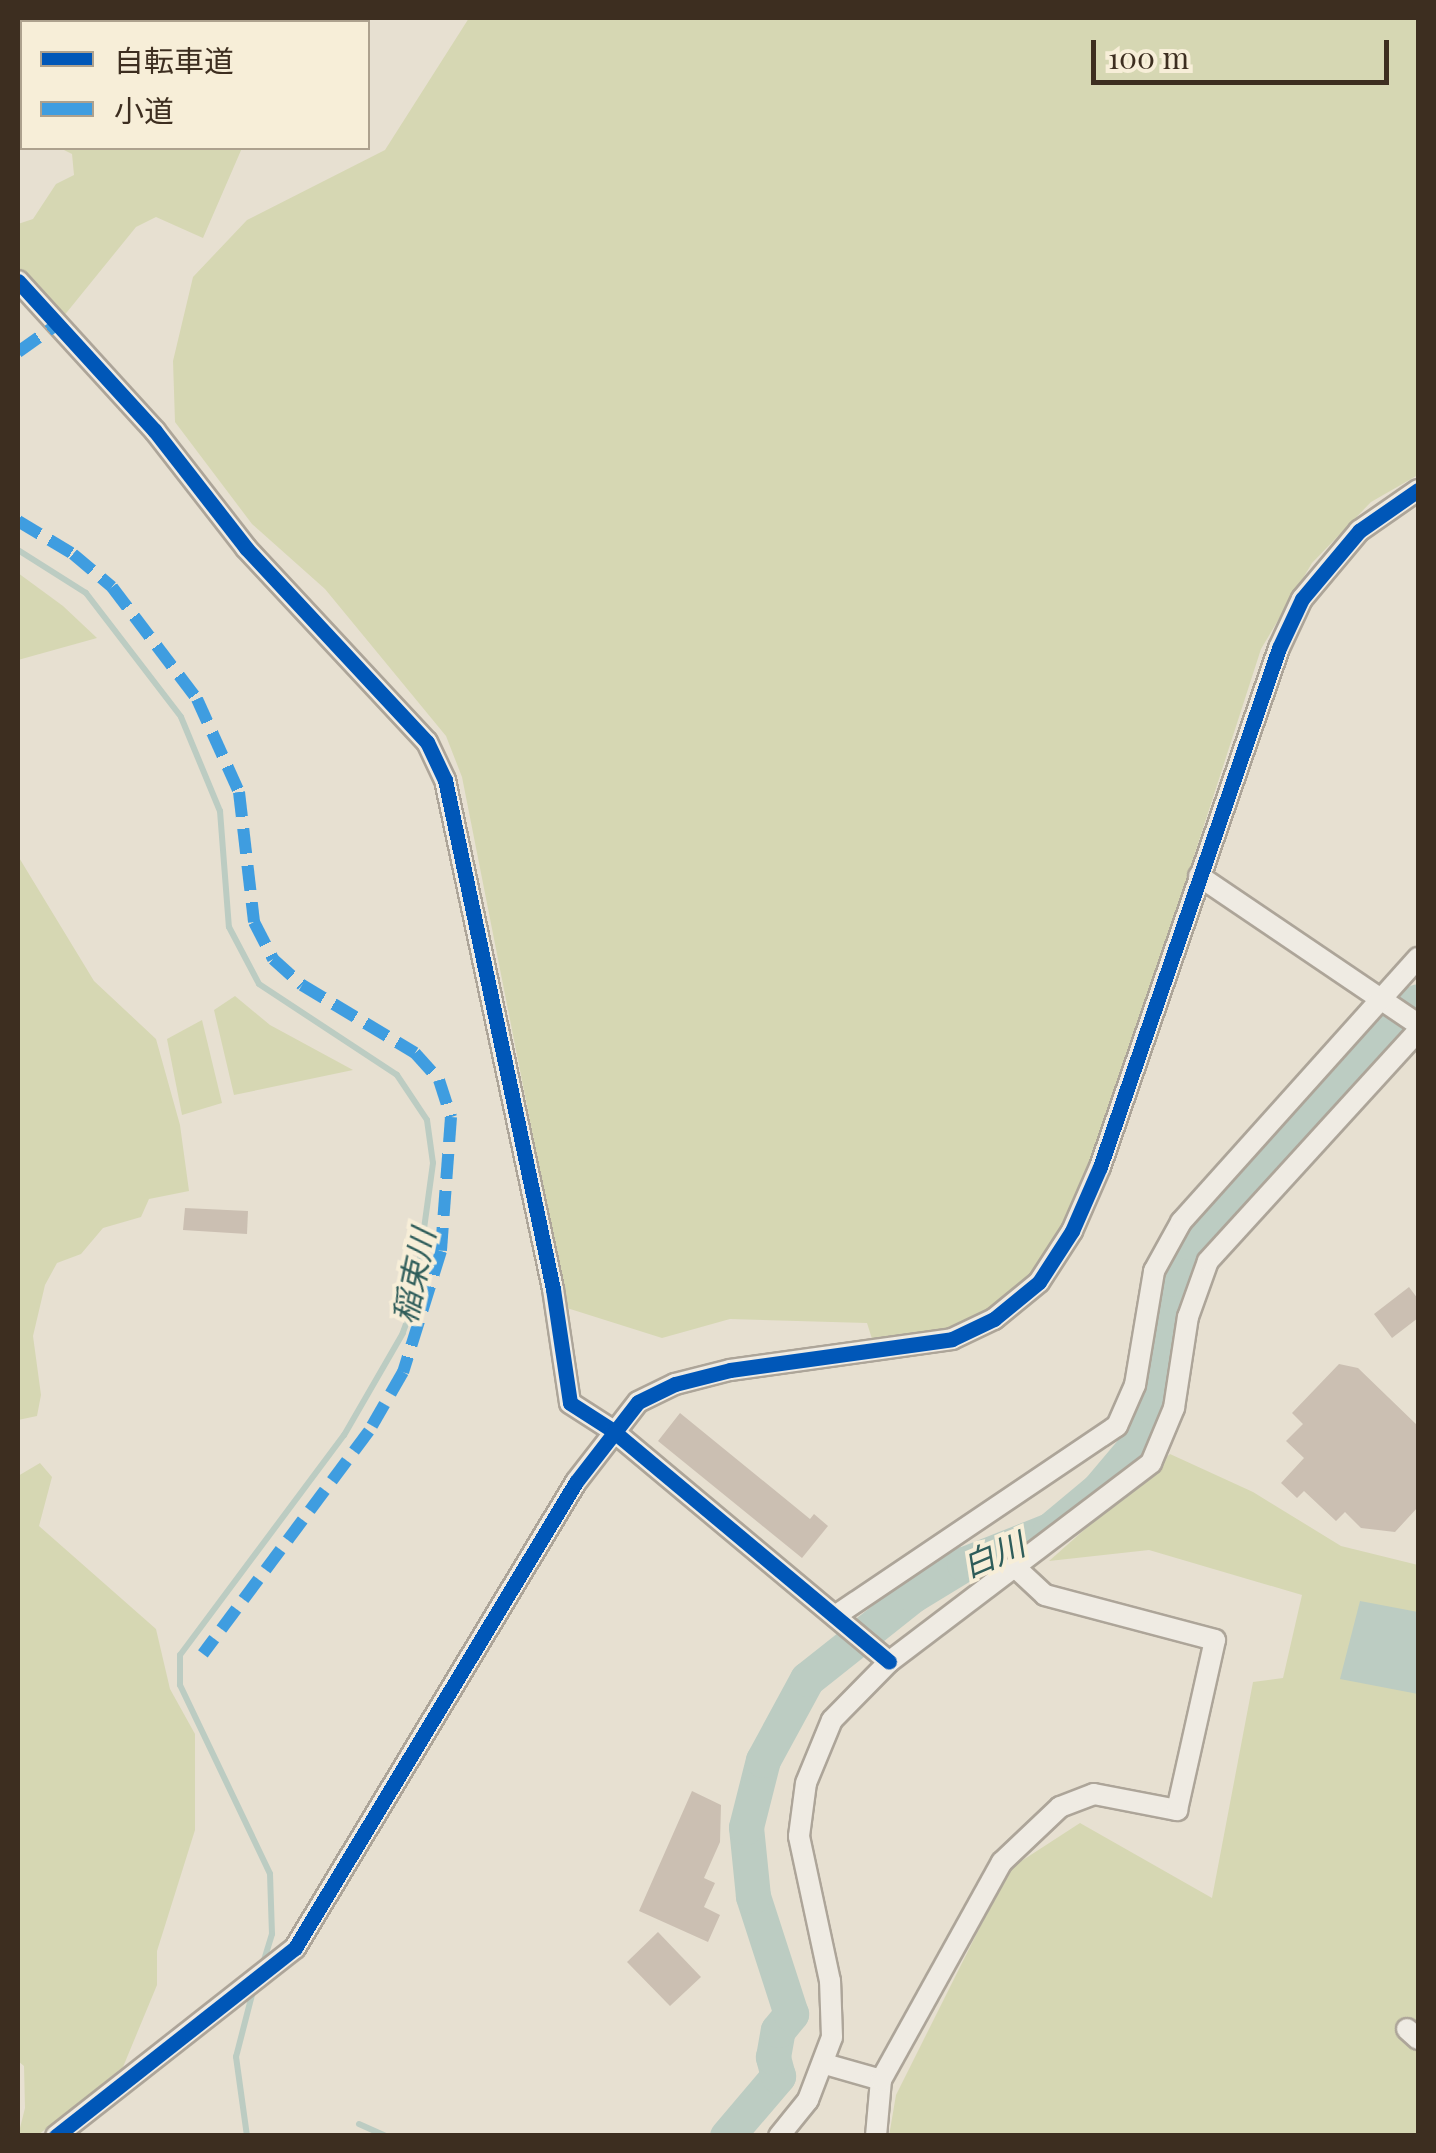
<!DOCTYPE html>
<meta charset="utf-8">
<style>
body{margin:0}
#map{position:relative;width:1436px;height:2153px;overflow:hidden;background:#e7e0d1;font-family:"Playfair Display","Noto Sans JP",serif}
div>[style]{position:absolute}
.green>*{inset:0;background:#d6d7b3}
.water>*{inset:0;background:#bcccc2}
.stream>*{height:6px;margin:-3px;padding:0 3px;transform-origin:3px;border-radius:3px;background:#bcccc2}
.river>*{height:35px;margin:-17.5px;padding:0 17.5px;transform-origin:17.5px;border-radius:17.5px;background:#bcccc2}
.building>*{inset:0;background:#cbbfb2}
.roads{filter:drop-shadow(2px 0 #ada599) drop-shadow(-2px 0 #ada599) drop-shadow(0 2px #ada599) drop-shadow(0 -2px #ada599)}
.minor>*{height:20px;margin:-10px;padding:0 10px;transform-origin:10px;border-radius:10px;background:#efebe3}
.quiet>*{height:12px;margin-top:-6px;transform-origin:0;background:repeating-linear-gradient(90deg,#3f9de0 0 25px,transparent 0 37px)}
.cycleway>*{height:15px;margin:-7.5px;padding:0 7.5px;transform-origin:7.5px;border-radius:7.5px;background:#0057b8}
span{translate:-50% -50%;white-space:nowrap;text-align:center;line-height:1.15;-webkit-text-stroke:8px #f7eed8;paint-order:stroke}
.water-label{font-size:32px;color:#2f5d5a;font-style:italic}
.frame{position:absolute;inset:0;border:20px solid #3d2e20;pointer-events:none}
.legend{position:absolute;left:20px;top:20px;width:350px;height:130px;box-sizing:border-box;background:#f7eed8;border:2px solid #ada18e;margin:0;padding:12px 18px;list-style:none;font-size:30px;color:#3d2e20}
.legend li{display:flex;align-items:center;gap:20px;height:50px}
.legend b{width:50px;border:2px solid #ada18e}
.scale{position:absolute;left:1091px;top:40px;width:298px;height:45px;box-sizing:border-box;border:5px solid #3d2e20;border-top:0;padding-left:12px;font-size:30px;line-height:35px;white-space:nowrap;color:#3d2e20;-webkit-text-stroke:8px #f7eed8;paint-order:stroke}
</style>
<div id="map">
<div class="green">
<i style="clip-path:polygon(18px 18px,243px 18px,22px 22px,22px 49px)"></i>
<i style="clip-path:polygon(469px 18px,1418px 18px,1418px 475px,1371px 502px,1312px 563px,1261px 649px,1121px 1082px,1057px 1243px,1027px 1280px,988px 1310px,939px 1332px,873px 1342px,867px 1323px,730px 1319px,662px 1338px,567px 1308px,462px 777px,446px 736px,325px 589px,252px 524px,175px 422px,173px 361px,193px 277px,247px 220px,385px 150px)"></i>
<i style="clip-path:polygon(60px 148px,242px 148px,203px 238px,156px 217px,136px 227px,63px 317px,18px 268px,18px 224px,33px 219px,56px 184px,74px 175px,72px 154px)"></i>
<i style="clip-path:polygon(18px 573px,63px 606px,97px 638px,18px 660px)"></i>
<i style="clip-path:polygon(18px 856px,94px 981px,156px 1039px,180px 1125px,189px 1191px,149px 1199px,141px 1217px,103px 1228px,81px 1254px,57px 1263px,45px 1285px,33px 1336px,41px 1395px,37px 1416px,18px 1420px)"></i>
<i style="clip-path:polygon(235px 996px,270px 1025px,353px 1070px,234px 1095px,214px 1010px)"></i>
<i style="clip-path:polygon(202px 1020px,222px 1103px,182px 1115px,167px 1039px)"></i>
<i style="clip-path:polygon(1170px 1454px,1253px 1492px,1341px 1546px,1418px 1565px,1418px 2135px,889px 2136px,896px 2095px,1009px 1869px,1080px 1823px,1212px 1898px,1253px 1682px,1283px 1678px,1302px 1595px,1149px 1550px,1049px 1561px)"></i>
<i style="clip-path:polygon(40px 1463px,52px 1477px,39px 1526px,156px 1629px,170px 1689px,195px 1734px,195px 1830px,157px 1951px,157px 1985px,123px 2067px,38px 2135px,18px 2136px,25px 2108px,24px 2066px,18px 2061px,18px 1476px)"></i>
</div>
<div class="water">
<i style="clip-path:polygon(1360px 1601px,1418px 1612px,1418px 1694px,1340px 1679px)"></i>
</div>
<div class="stream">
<i style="left:18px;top:550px;width:80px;rotate:32.3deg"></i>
<i style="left:86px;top:593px;width:156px;rotate:52.5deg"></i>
<i style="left:181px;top:717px;width:102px;rotate:67.5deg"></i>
<i style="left:220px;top:811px;width:116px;rotate:85.6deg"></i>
<i style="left:229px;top:927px;width:64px;rotate:62.2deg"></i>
<i style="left:259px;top:984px;width:165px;rotate:33.4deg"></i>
<i style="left:397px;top:1075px;width:54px;rotate:56.3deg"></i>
<i style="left:427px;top:1120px;width:43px;rotate:82.1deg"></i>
<i style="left:433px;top:1163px;width:140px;rotate:97.8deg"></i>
<i style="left:414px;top:1302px;width:33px;rotate:110deg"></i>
<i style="left:403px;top:1333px;width:118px;rotate:120deg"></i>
<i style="left:344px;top:1435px;width:274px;rotate:126.7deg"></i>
<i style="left:180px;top:1655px;width:30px;rotate:90deg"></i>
<i style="left:180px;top:1685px;width:209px;rotate:64.5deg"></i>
<i style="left:270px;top:1874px;width:60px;rotate:88.1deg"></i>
<i style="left:272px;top:1934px;width:34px;rotate:107deg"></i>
<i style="left:359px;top:2124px;width:30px;rotate:24deg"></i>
<i style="left:247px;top:2136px;width:80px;rotate:-97.9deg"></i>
<i style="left:236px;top:2057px;width:72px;rotate:-75.6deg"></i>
</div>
<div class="river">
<i style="left:281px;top:22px;width:6px;rotate:-39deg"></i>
<i style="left:18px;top:81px;width:4px;rotate:27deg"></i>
<i style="left:727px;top:2136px;width:79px;rotate:-49.6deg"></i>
<i style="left:778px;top:2076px;width:20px;rotate:-105deg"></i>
<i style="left:773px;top:2057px;width:27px;rotate:-80deg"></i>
<i style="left:778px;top:2030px;width:21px;rotate:-51deg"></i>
<i style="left:791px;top:2014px;width:124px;rotate:-107.9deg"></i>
<i style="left:753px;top:1896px;width:69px;rotate:-95.8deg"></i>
<i style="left:746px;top:1827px;width:69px;rotate:-75.8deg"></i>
<i style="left:763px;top:1760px;width:92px;rotate:-61.5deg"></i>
<i style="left:807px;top:1679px;width:135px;rotate:-38.4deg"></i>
<i style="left:913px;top:1595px;width:60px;rotate:-31.3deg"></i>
<i style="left:964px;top:1564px;width:92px;rotate:-21.6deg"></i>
<i style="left:1050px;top:1530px;width:62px;rotate:-39.8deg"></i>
<i style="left:1098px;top:1490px;width:57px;rotate:-49.9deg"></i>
<i style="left:1135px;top:1446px;width:42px;rotate:-67.7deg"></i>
<i style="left:1151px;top:1407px;width:130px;rotate:-80.2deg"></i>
<i style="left:1173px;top:1279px;width:40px;rotate:-66.6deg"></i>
<i style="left:1189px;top:1242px;width:332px;rotate:-46.5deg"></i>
</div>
<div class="building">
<i style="clip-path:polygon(185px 1208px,248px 1211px,247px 1234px,183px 1230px)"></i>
<i style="clip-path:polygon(1409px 1287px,1418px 1299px,1418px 1318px,1392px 1338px,1374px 1314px)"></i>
<i style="clip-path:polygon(1339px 1364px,1358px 1368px,1418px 1426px,1418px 1507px,1395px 1532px,1361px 1528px,1345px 1512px,1336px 1521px,1304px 1491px,1297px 1498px,1281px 1483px,1304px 1458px,1286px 1441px,1303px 1424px,1292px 1413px)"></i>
<i style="clip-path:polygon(680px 1413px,810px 1519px,814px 1514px,828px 1526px,802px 1558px,658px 1441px)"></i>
<i style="clip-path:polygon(692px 1791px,721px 1805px,720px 1842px,704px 1878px,715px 1883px,704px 1907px,720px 1915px,708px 1942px,639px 1911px)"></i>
<i style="clip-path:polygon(658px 1932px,701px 1977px,670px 2006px,627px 1962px)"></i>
</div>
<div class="roads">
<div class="minor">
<i style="left:18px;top:281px;width:203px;rotate:47.6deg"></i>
<i style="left:155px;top:431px;width:148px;rotate:52.1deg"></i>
<i style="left:246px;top:548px;width:265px;rotate:47deg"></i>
<i style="left:427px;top:742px;width:42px;rotate:64.7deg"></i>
<i style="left:445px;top:780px;width:520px;rotate:78.02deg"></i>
<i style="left:553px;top:1289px;width:115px;rotate:81.5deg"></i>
<i style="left:570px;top:1403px;width:50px;rotate:32.7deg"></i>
<i style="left:612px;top:1430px;width:361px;rotate:39.9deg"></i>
<i style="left:1199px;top:876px;width:264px;rotate:34.1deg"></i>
<i style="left:835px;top:1616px;width:340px;rotate:-34deg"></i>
<i style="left:1117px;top:1426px;width:45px;rotate:-66.3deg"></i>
<i style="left:1135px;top:1385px;width:116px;rotate:-80.5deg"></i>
<i style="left:1154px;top:1271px;width:56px;rotate:-61.1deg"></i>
<i style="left:1181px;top:1222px;width:355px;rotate:-48.1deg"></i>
<i style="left:1407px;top:2029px;width:15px;rotate:42deg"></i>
<i style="left:825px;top:2064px;width:58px;rotate:15.9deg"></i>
<i style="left:56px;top:2136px;width:304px;rotate:-38.2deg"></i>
<i style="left:295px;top:1948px;width:544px;rotate:-58.91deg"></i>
<i style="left:576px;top:1482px;width:101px;rotate:-52.2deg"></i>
<i style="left:638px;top:1402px;width:41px;rotate:-25.9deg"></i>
<i style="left:675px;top:1384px;width:57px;rotate:-14.3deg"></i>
<i style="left:730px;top:1370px;width:224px;rotate:-7.9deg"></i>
<i style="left:952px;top:1339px;width:47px;rotate:-25.5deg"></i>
<i style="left:994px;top:1319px;width:58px;rotate:-39.4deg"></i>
<i style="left:1039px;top:1282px;width:61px;rotate:-57.1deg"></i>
<i style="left:1072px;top:1231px;width:70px;rotate:-66.4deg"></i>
<i style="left:1100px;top:1167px;width:549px;rotate:-70.97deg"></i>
<i style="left:1279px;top:648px;width:54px;rotate:-64.9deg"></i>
<i style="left:1302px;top:599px;width:89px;rotate:-50deg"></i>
<i style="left:1359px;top:531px;width:72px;rotate:-34.8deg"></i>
<i style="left:779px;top:2136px;width:46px;rotate:-51.1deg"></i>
<i style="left:808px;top:2100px;width:67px;rotate:-69.1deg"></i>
<i style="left:832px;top:2037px;width:56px;rotate:-92deg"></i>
<i style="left:830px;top:1981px;width:148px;rotate:-102.1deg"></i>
<i style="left:799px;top:1836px;width:53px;rotate:-82.5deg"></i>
<i style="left:806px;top:1783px;width:68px;rotate:-67.6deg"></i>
<i style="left:832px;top:1720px;width:81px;rotate:-45.5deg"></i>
<i style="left:889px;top:1662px;width:329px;rotate:-37.2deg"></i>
<i style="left:1151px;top:1463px;width:60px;rotate:-67.3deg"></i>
<i style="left:1174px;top:1408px;width:92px;rotate:-81.3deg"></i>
<i style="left:1188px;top:1317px;width:59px;rotate:-70.3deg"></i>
<i style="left:1208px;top:1261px;width:311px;rotate:-47.6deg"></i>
<i style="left:876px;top:2136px;width:56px;rotate:-84.9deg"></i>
<i style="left:881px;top:2080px;width:249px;rotate:-61deg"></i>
<i style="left:1002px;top:1862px;width:80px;rotate:-43.5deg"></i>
<i style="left:1060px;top:1807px;width:36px;rotate:-21deg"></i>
<i style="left:1094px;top:1794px;width:85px;rotate:10.9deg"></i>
<i style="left:1177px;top:1810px;width:174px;rotate:-77.4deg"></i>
<i style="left:1215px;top:1640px;width:176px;rotate:-165.2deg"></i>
<i style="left:1045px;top:1595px;width:40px;rotate:-137deg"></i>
</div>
</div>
<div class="quiet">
<i style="left:18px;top:352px;width:47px;rotate:-35.4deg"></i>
<i style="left:18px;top:521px;width:64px;rotate:31deg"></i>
<i style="left:73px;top:554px;width:51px;rotate:40.2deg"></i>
<i style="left:112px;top:587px;width:141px;rotate:52.8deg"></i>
<i style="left:197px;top:699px;width:102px;rotate:65.7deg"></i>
<i style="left:239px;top:792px;width:131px;rotate:83.4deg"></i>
<i style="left:254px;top:922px;width:42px;rotate:62.8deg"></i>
<i style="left:273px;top:959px;width:39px;rotate:42deg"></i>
<i style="left:302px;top:985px;width:132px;rotate:31deg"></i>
<i style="left:415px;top:1053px;width:36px;rotate:48deg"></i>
<i style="left:439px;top:1080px;width:39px;rotate:72deg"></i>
<i style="left:451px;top:1117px;width:134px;rotate:94.3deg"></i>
<i style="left:441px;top:1251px;width:127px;rotate:107.4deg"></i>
<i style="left:403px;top:1372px;width:68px;rotate:120deg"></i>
<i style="left:369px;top:1431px;width:278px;rotate:126.7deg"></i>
</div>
<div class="cycleway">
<i style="left:18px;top:281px;width:203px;rotate:47.6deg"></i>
<i style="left:155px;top:431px;width:148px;rotate:52.1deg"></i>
<i style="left:246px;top:548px;width:265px;rotate:47deg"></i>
<i style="left:427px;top:742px;width:42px;rotate:64.7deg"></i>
<i style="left:445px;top:780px;width:520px;rotate:78.02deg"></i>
<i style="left:553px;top:1289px;width:115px;rotate:81.5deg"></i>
<i style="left:570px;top:1403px;width:50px;rotate:32.7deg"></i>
<i style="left:612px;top:1430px;width:361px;rotate:39.9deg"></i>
<i style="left:56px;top:2136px;width:304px;rotate:-38.2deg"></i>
<i style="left:295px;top:1948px;width:544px;rotate:-58.91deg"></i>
<i style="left:576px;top:1482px;width:101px;rotate:-52.2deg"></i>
<i style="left:638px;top:1402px;width:41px;rotate:-25.9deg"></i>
<i style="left:675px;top:1384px;width:57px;rotate:-14.3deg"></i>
<i style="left:730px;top:1370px;width:224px;rotate:-7.9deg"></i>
<i style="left:952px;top:1339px;width:47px;rotate:-25.5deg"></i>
<i style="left:994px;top:1319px;width:58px;rotate:-39.4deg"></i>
<i style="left:1039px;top:1282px;width:61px;rotate:-57.1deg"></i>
<i style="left:1072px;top:1231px;width:70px;rotate:-66.4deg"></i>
<i style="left:1100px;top:1167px;width:549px;rotate:-70.97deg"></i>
<i style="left:1279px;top:648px;width:54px;rotate:-64.9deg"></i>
<i style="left:1302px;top:599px;width:89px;rotate:-50deg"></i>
<i style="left:1359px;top:531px;width:72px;rotate:-34.8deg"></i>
</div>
<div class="water-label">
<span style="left:413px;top:1276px;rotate:-78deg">稲束川</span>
<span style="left:993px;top:1554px;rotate:-23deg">白川</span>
</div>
<div class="frame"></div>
<ul class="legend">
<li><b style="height:12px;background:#0057b8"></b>自転車道</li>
<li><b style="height:12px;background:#3f9de0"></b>小道</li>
</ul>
<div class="scale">100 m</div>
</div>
